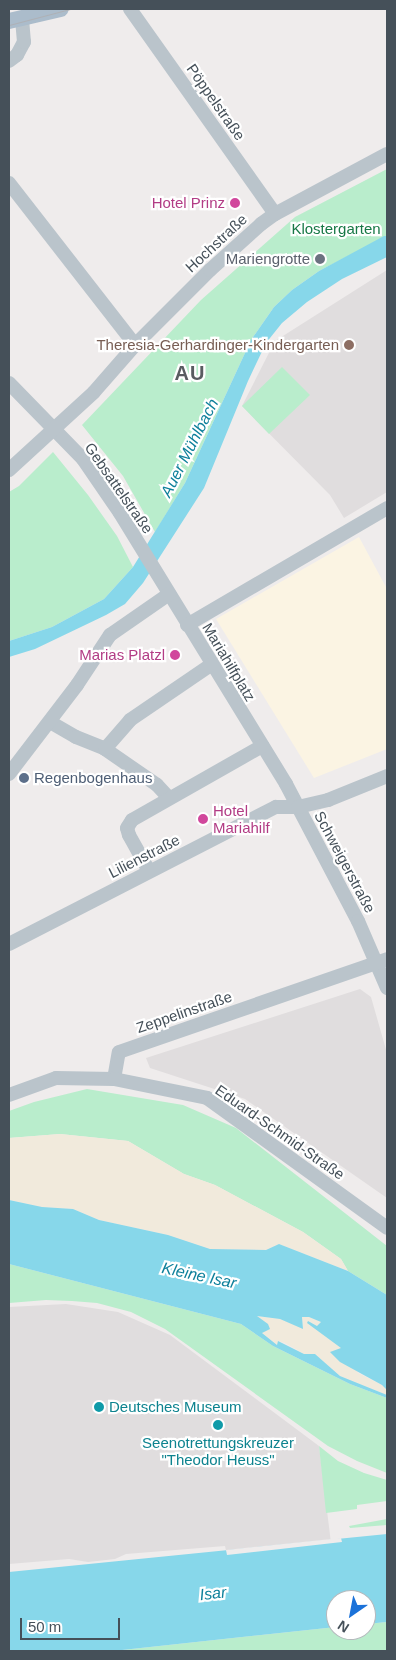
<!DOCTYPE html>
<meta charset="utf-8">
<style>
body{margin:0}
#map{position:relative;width:396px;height:1660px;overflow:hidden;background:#efecec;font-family:Arial,sans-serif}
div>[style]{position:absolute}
.commercial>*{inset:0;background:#fbf4e3}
.education>*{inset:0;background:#e0ddde}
.green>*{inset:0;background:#b9edcc}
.sand>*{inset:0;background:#f1eadc}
.water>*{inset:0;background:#87d7ea}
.pier>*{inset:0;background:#efecec}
.minor>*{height:14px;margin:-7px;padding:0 7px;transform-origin:7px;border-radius:7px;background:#bac4cb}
.major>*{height:16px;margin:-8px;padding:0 8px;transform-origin:8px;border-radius:8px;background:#abbccb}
.tram>*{height:1px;margin:-0.5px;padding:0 0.5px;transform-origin:0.5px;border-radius:0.5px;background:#aeb1b6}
.dots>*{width:14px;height:14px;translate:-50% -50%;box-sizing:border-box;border:2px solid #fff;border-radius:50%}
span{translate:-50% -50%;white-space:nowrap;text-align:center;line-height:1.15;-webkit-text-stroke:4.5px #fff;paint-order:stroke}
.street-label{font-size:15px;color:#455059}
.hotel-label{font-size:15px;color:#b23c85}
.right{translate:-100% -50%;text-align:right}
.left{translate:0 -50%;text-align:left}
.park-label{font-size:15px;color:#177846}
.worship-label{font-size:15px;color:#5b616d}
.education-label{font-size:15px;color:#785e54}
.service-label{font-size:15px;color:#4e5e75}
.culture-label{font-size:15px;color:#0d838f}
.water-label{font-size:16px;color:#0e809b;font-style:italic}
.district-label{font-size:20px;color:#595c61;font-weight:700;letter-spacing:1px}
.frame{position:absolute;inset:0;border:10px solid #455059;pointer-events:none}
.north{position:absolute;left:326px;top:1590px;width:50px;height:50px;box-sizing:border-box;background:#fff;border:1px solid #b5b9bd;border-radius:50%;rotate:213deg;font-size:14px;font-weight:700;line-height:20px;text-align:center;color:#455059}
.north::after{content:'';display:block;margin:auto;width:18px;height:22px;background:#1b72d9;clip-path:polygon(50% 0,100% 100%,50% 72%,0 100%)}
.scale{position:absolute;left:20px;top:1618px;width:100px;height:22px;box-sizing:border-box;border:2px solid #455059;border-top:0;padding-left:6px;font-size:15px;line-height:18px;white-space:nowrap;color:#455059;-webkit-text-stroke:4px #fff;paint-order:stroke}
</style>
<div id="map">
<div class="commercial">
<i style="clip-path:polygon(359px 537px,387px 589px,387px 749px,314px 778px,216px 619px)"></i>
</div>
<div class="education">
<i style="clip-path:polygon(387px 270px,387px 492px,344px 518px,330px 495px,242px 406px,275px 341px)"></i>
<i style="clip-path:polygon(360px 989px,371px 997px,387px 1053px,387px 1198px,245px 1099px,150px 1068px,146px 1058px)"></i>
<i style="clip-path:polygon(66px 1304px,118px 1312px,170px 1335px,319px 1446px,331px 1543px,227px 1555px,225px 1546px,126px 1554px,115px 1559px,88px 1562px,69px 1559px,9px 1564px,9px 1307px)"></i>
</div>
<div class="green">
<i style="clip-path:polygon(387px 169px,387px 236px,319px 271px,292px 290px,274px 307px,251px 340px,185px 483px,155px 532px,123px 476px,82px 425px,201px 300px,295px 217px)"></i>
<i style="clip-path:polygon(282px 367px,310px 395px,269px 434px,242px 406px)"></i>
<i style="clip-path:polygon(53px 452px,88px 495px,117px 536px,133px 567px,104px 599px,52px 627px,9px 641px,9px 492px,19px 486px)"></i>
<i style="clip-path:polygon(87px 1089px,183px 1105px,236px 1128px,387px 1246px,387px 1295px,348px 1271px,341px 1259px,303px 1232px,215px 1185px,184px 1174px,128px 1141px,60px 1134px,9px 1138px,9px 1111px,34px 1102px)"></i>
<i style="clip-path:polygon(9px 1264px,241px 1324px,273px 1346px,350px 1384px,387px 1398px,387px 1473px,357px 1461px,328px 1446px,165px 1329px,131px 1312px,97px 1303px,72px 1301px,46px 1300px,9px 1303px)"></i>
<i style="clip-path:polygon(319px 1446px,338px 1461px,364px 1473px,387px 1480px,387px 1501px,357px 1505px,357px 1509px,326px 1513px)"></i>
<i style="clip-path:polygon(387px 1519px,387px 1525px,350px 1528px,349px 1526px)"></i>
<i style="clip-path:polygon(387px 1622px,387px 1651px,113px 1651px,336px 1627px,336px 1630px,366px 1630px,366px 1624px)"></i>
</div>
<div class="sand">
<i style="clip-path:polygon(60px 1134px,128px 1141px,184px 1174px,215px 1185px,303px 1232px,341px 1259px,348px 1271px,279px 1244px,266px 1250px,210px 1249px,168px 1235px,99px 1220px,73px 1209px,42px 1207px,9px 1200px,9px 1138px)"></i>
<i style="clip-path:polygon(256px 1316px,280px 1319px,303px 1328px,302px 1317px,309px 1317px,321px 1322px,317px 1326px,309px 1321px,342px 1348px,358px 1373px,382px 1385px,387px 1390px,387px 1395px,340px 1376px,315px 1354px,304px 1354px,285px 1343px,278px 1341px,278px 1346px,262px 1333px)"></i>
</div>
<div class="water">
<i style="clip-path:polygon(384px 236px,387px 236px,387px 257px,342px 279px,307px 302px,282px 323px,266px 343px,248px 381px,204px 488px,143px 583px,125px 604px,106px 615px,35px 649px,9px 657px,9px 641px,52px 627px,104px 599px,133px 567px,185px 483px,251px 340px,274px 307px,292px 290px,319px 271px)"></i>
<i style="clip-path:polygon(9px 1200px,42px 1207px,73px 1209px,99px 1220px,168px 1235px,210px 1249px,266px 1250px,279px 1244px,348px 1271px,387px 1295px,387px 1390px,382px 1385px,340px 1362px,330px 1352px,341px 1348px,307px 1323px,308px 1321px,317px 1326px,321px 1322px,309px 1317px,302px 1317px,303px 1329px,280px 1319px,257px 1316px,268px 1324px,270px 1329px,262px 1333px,277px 1345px,278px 1341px,304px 1354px,315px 1354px,340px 1376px,387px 1395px,387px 1398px,350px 1384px,273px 1346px,241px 1324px,9px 1264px)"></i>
<i style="clip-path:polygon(387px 1534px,387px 1622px,366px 1624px,366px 1600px,336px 1600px,336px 1627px,113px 1651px,9px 1651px,9px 1572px)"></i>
</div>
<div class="pier">
<i style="clip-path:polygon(341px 1538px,342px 1542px,227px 1555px,226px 1550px)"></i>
</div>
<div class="minor">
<i style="left:130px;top:9px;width:251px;rotate:54.7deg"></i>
<i style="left:9px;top:61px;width:10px;rotate:-37deg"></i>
<i style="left:17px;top:55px;width:15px;rotate:-62deg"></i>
<i style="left:24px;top:42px;width:22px;rotate:-95deg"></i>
<i style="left:9px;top:183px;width:205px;rotate:52.1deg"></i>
<i style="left:9px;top:383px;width:106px;rotate:45.8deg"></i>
<i style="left:83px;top:459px;width:65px;rotate:55.6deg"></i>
<i style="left:120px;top:513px;width:318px;rotate:58.5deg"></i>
<i style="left:286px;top:784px;width:155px;rotate:62.3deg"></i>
<i style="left:358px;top:921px;width:73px;rotate:66.6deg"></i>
<i style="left:9px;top:470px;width:115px;rotate:-42.5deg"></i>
<i style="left:94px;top:392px;width:62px;rotate:-48.9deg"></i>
<i style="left:135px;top:345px;width:106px;rotate:-45deg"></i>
<i style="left:210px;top:270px;width:69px;rotate:-42deg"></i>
<i style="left:261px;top:224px;width:17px;rotate:-36deg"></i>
<i style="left:275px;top:214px;width:127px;rotate:-28.2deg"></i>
<i style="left:187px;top:625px;width:232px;rotate:-30.3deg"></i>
<i style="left:50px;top:722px;width:30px;rotate:30deg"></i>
<i style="left:76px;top:737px;width:31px;rotate:22deg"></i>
<i style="left:105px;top:749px;width:63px;rotate:34.7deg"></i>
<i style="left:157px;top:785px;width:16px;rotate:47deg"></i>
<i style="left:105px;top:749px;width:38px;rotate:-49deg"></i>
<i style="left:130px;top:720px;width:99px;rotate:-34.3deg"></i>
<i style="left:9px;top:774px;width:112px;rotate:-52.6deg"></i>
<i style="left:77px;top:685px;width:60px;rotate:-56.6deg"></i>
<i style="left:110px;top:635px;width:72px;rotate:-34.8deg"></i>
<i style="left:149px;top:871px;width:41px;rotate:-119.1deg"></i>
<i style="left:129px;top:835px;width:7px;rotate:-106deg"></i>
<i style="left:127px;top:828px;width:9px;rotate:-58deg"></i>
<i style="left:132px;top:820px;width:150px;rotate:-29.6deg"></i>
<i style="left:9px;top:944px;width:300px;rotate:-27.2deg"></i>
<i style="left:276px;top:807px;width:22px"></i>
<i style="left:298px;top:807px;width:31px;rotate:-13deg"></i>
<i style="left:328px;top:800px;width:64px;rotate:-22.1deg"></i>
<i style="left:114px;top:1079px;width:27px;rotate:-80deg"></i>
<i style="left:119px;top:1052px;width:284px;rotate:-19.1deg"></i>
<i style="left:9px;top:1095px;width:50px;rotate:-19.9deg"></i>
<i style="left:56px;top:1078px;width:58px;rotate:1deg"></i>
<i style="left:114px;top:1079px;width:95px;rotate:11.5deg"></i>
<i style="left:207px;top:1098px;width:222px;rotate:35.8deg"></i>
</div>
<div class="major">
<i style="left:9px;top:21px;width:53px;rotate:-13deg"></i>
</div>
<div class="tram">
<i style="left:9px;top:25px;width:63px;rotate:-14.7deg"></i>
</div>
<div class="dots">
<i style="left:235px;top:203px;background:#d1479c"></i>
<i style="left:320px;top:259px;background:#6b7280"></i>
<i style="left:349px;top:345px;background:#8d6e63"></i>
<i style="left:175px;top:655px;background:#d1479c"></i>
<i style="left:24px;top:778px;background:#5c6f8a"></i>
<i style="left:203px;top:819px;background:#d1479c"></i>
<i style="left:99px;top:1407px;background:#0f9aa8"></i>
<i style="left:218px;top:1425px;background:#0f9aa8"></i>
</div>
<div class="street-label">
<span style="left:216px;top:102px;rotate:55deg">Pöppelstraße</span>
<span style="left:216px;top:243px;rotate:-43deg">Hochstraße</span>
<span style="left:119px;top:488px;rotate:55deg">Gebsattelstraße</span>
<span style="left:229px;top:662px;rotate:59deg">Mariahilfplatz</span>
<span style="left:144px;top:856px;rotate:-27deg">Lilienstraße</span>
<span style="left:345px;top:862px;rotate:62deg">Schweigerstraße</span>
<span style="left:184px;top:1012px;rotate:-19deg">Zeppelinstraße</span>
<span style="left:280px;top:1132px;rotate:35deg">Eduard-Schmid-Straße</span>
</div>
<div class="hotel-label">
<span class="right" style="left:225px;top:203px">Hotel Prinz</span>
<span class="right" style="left:165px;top:655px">Marias Platzl</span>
<span class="left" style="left:213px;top:819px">Hotel<br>Mariahilf</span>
</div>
<div class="park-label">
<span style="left:336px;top:229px">Klostergarten</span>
</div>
<div class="worship-label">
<span class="right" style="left:310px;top:259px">Mariengrotte</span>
</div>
<div class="education-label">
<span class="right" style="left:339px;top:345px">Theresia-Gerhardinger-Kindergarten</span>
</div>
<div class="service-label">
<span class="left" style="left:34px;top:778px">Regenbogenhaus</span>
</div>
<div class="culture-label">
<span class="left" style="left:109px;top:1407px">Deutsches Museum</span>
<span style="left:218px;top:1451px">Seenotrettungskreuzer<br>"Theodor Heuss"</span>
</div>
<div class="water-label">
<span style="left:190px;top:448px;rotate:-63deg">Auer Mühlbach</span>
<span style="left:199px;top:1276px;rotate:12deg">Kleine Isar</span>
<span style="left:213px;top:1594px;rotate:-6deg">Isar</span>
</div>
<div class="district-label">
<span style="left:190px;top:373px">AU</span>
</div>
<div class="frame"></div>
<div class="north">N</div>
<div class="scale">50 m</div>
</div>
